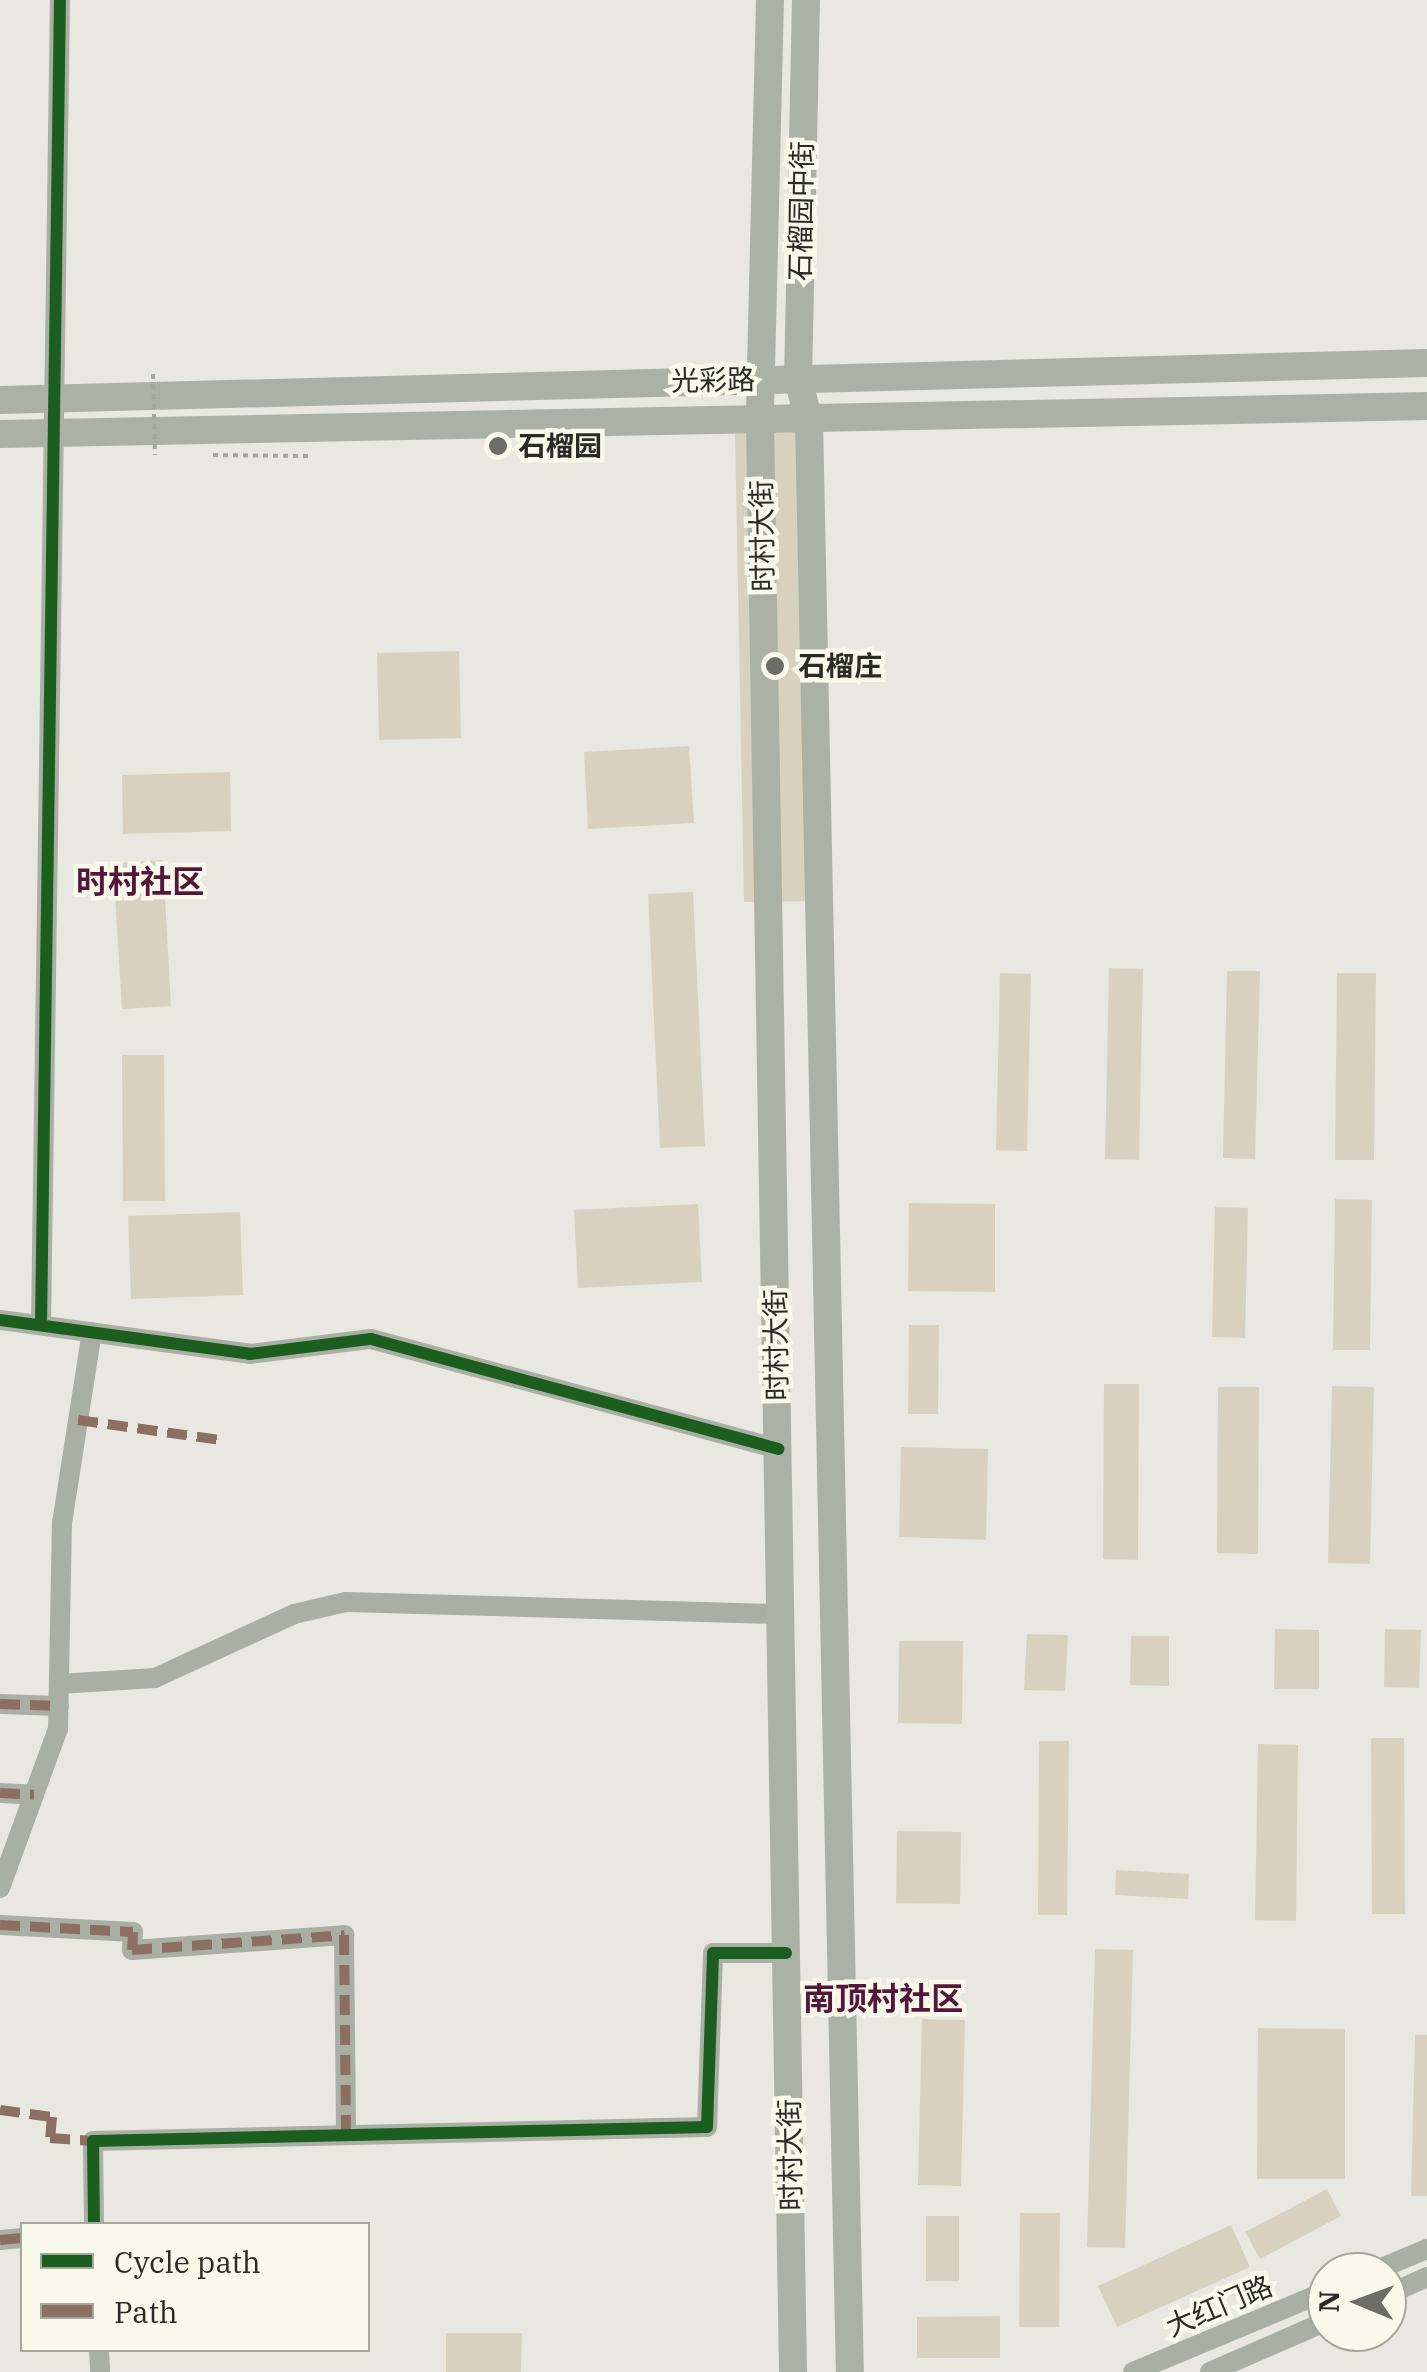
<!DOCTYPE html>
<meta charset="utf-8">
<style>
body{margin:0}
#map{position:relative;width:1427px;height:2372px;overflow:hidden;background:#e8e8e1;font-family:"IBM Plex Serif","Noto Sans SC",serif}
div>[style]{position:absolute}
.building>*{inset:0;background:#d8d1bf}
.path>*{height:4px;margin-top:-2px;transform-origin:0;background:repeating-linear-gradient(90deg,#a2a79d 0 5px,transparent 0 10px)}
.minor>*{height:20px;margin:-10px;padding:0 10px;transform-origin:10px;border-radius:10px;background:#a9afa3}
.major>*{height:28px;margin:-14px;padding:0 14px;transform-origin:14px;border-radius:14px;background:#acb1a5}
.path-bridge>*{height:4px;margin-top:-2px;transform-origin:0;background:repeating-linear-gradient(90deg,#a2a79d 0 5px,transparent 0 10px)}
.quiet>*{height:10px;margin-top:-5px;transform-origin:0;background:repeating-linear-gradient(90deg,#8d6e63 0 20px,transparent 0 30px)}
.cycleway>*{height:12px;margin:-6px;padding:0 6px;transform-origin:6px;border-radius:6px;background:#1b5e20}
.dots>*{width:28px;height:28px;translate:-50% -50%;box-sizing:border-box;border:5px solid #f8f9eb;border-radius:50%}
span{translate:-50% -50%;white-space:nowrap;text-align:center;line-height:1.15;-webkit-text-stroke:9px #f8f9eb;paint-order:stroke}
.street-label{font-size:28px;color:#2a2b26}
.poi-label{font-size:28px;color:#2a2b26;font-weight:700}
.left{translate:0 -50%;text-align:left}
.quarter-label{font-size:32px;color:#551739;font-weight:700}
.legend{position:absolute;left:20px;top:2222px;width:350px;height:130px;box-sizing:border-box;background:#f8f9eb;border:2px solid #a6a79c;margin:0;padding:12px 18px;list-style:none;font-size:30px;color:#2a2b26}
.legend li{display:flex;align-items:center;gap:20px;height:50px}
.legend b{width:50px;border:2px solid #a6a79c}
.north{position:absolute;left:1307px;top:2252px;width:100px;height:100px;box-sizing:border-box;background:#f8f9eb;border:2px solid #a6a79c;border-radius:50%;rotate:271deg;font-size:28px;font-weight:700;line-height:40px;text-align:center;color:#2a2b26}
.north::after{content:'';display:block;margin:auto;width:35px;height:45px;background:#6c6d67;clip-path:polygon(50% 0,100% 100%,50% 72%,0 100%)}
</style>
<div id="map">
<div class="building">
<i style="clip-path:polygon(813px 429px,822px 901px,744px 902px,735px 431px)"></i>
<i style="clip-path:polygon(459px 651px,461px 738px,379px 740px,377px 653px)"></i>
<i style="clip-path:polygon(689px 746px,694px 823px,588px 829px,584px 752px)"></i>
<i style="clip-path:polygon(230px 772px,231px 831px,123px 834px,122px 775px)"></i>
<i style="clip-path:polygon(163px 860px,171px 1006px,122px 1009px,113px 863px)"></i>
<i style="clip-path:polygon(693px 892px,705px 1146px,660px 1148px,648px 894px)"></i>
<i style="clip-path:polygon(1109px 968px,1143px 969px,1139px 1160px,1105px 1159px)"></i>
<i style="clip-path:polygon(1227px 971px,1260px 971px,1255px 1159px,1223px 1158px)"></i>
<i style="clip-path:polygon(1000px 973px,1031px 974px,1027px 1151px,996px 1150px)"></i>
<i style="clip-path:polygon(1337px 973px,1376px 973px,1374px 1160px,1335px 1160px)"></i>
<i style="clip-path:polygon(122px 1055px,164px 1055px,165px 1201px,123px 1201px)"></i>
<i style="clip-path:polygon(1335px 1199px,1372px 1200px,1370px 1350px,1333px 1350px)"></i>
<i style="clip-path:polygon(909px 1203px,995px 1204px,995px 1292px,908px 1291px)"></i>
<i style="clip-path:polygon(698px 1204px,702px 1282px,578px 1288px,574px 1210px)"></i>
<i style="clip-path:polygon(1215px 1207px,1248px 1208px,1245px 1338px,1212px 1337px)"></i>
<i style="clip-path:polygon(240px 1212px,243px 1295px,131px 1299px,128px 1216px)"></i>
<i style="clip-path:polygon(909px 1325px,939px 1325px,938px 1414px,908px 1414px)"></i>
<i style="clip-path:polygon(1104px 1384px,1139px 1384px,1138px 1560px,1103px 1559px)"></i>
<i style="clip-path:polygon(1332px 1386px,1374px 1387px,1370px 1564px,1328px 1563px)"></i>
<i style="clip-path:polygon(1218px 1387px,1259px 1387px,1258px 1554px,1217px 1553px)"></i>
<i style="clip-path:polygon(901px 1447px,988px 1449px,986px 1540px,899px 1537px)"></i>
<i style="clip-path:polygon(1275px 1629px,1319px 1630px,1319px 1689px,1274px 1689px)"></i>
<i style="clip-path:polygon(1385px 1629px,1421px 1630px,1419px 1688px,1384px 1687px)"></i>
<i style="clip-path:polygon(1027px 1634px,1068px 1635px,1065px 1691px,1024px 1690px)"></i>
<i style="clip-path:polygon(1131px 1636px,1169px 1636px,1169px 1686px,1130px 1685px)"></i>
<i style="clip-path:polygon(899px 1641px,963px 1641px,962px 1724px,898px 1723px)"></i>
<i style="clip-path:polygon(1371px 1738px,1404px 1738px,1405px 1914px,1372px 1914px)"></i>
<i style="clip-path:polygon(1039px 1741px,1069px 1741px,1067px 1915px,1038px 1915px)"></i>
<i style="clip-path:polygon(1258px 1744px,1298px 1745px,1296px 1921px,1255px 1920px)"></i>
<i style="clip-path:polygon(897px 1831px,961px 1832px,960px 1904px,896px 1903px)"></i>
<i style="clip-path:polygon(1116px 1870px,1189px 1874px,1188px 1899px,1115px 1895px)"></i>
<i style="clip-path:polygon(1095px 1949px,1133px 1950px,1125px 2248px,1087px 2247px)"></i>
<i style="clip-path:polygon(922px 2019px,965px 2020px,961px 2186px,918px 2185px)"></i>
<i style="clip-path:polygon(1258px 2028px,1345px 2029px,1345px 2179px,1257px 2179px)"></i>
<i style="clip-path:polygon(1415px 2035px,1427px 2035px,1427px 2196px,1411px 2196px)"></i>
<i style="clip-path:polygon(1327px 2189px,1341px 2216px,1260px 2259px,1245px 2232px)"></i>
<i style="clip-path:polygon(1020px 2213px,1060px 2213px,1059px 2327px,1019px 2327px)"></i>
<i style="clip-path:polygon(926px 2216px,959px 2216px,959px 2281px,926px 2281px)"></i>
<i style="clip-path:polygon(1231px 2225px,1250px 2267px,1117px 2327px,1098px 2286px)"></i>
<i style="clip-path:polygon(1000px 2316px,1000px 2358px,917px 2358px,917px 2317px)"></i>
<i style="clip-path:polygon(446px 2333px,522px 2333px,521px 2372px,446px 2372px)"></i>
</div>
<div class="path">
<i style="left:213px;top:455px;width:97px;rotate:0.6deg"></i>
</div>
<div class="minor">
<i style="left:0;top:1320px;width:252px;rotate:7.7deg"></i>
<i style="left:250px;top:1354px;width:122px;rotate:-7.1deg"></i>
<i style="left:371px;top:1339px;width:422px;rotate:15.1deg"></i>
<i style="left:41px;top:1325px;width:1325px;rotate:-89.18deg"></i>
<i style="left:59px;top:1684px;width:96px;rotate:-3.6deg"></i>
<i style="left:155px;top:1678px;width:153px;rotate:-24.7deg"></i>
<i style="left:294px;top:1614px;width:53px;rotate:-13deg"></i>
<i style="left:346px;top:1602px;width:434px;rotate:1.6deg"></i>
<i style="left:0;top:1704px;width:59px;rotate:1.9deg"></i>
<i style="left:0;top:1793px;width:34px;rotate:3deg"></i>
<i style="left:0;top:1888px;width:169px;rotate:-70deg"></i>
<i style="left:58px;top:1729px;width:206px;rotate:-88.9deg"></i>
<i style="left:62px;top:1523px;width:193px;rotate:-81.1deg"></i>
<i style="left:0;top:1925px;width:133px;rotate:3deg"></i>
<i style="left:133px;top:1932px;width:18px;rotate:93deg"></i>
<i style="left:132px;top:1950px;width:213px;rotate:-4deg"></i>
<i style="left:344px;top:1935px;width:198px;rotate:89.4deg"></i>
<i style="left:94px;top:2224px;width:83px;rotate:-90.7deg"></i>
<i style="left:93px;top:2141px;width:614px;rotate:-1.31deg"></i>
<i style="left:707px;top:2127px;width:174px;rotate:-88deg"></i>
<i style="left:713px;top:1953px;width:73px"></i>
<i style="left:0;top:2240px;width:22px;rotate:-5deg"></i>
<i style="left:1372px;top:2272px;width:60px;rotate:-22.7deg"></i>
<i style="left:1387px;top:2295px;width:44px;rotate:-24.2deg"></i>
<i style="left:99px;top:2350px;width:22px;rotate:87deg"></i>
<i style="left:1133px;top:2372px;width:210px;rotate:-22.7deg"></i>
<i style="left:1210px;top:2372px;width:128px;rotate:-23.6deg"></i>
</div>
<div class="major">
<i style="left:770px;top:0;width:422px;rotate:91.4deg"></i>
<i style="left:760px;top:422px;width:1950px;rotate:89.03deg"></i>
<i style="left:806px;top:0;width:378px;rotate:91.2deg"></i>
<i style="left:798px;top:378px;width:44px;rotate:75.7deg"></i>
<i style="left:809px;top:421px;width:1951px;rotate:88.8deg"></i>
<i style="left:0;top:400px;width:1427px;rotate:-1.49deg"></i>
<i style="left:0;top:434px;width:1427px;rotate:-1.12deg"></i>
</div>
<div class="path-bridge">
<i style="left:153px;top:374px;width:81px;rotate:88.6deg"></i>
</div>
<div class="quiet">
<i style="left:78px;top:1420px;width:143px;rotate:8deg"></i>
<i style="left:0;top:1704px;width:59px;rotate:1.9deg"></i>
<i style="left:0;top:1793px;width:34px;rotate:3deg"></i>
<i style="left:0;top:1925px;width:133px;rotate:3deg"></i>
<i style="left:133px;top:1932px;width:18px;rotate:93deg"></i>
<i style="left:132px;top:1950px;width:213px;rotate:-4deg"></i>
<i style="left:344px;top:1935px;width:198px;rotate:89.4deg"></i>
<i style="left:0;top:2110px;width:52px;rotate:7.7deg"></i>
<i style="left:52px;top:2117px;width:21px;rotate:95deg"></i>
<i style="left:50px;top:2138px;width:43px;rotate:4deg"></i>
<i style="left:0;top:2240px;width:22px;rotate:-5deg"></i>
</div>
<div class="cycleway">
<i style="left:0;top:1320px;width:252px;rotate:7.7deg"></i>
<i style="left:250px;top:1354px;width:122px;rotate:-7.1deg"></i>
<i style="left:371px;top:1339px;width:422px;rotate:15.1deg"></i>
<i style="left:41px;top:1325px;width:1325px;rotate:-89.18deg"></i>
<i style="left:94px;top:2224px;width:83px;rotate:-90.7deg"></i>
<i style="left:93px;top:2141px;width:614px;rotate:-1.31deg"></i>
<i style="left:707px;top:2127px;width:174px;rotate:-88deg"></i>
<i style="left:713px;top:1953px;width:73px"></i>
</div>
<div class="dots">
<i style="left:498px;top:446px;background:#6c6d67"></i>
<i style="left:775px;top:666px;background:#6c6d67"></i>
</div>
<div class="street-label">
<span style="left:801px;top:211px;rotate:-89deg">石榴园中街</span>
<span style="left:713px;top:380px;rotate:-1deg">光彩路</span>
<span style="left:762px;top:536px;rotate:-91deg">时村大街</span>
<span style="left:776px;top:1345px;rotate:-91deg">时村大街</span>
<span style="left:790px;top:2155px;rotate:-91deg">时村大街</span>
<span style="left:1219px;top:2306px;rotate:-23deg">大红门路</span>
</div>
<div class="poi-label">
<span class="left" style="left:518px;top:446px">石榴园</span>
<span class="left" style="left:798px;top:666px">石榴庄</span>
</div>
<div class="quarter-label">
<span style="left:140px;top:881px">时村社区</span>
<span style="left:883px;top:1998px">南顶村社区</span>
</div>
<ul class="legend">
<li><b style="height:12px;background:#1b5e20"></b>Cycle path</li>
<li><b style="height:12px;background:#8d6e63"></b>Path</li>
</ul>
<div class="north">N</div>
</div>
